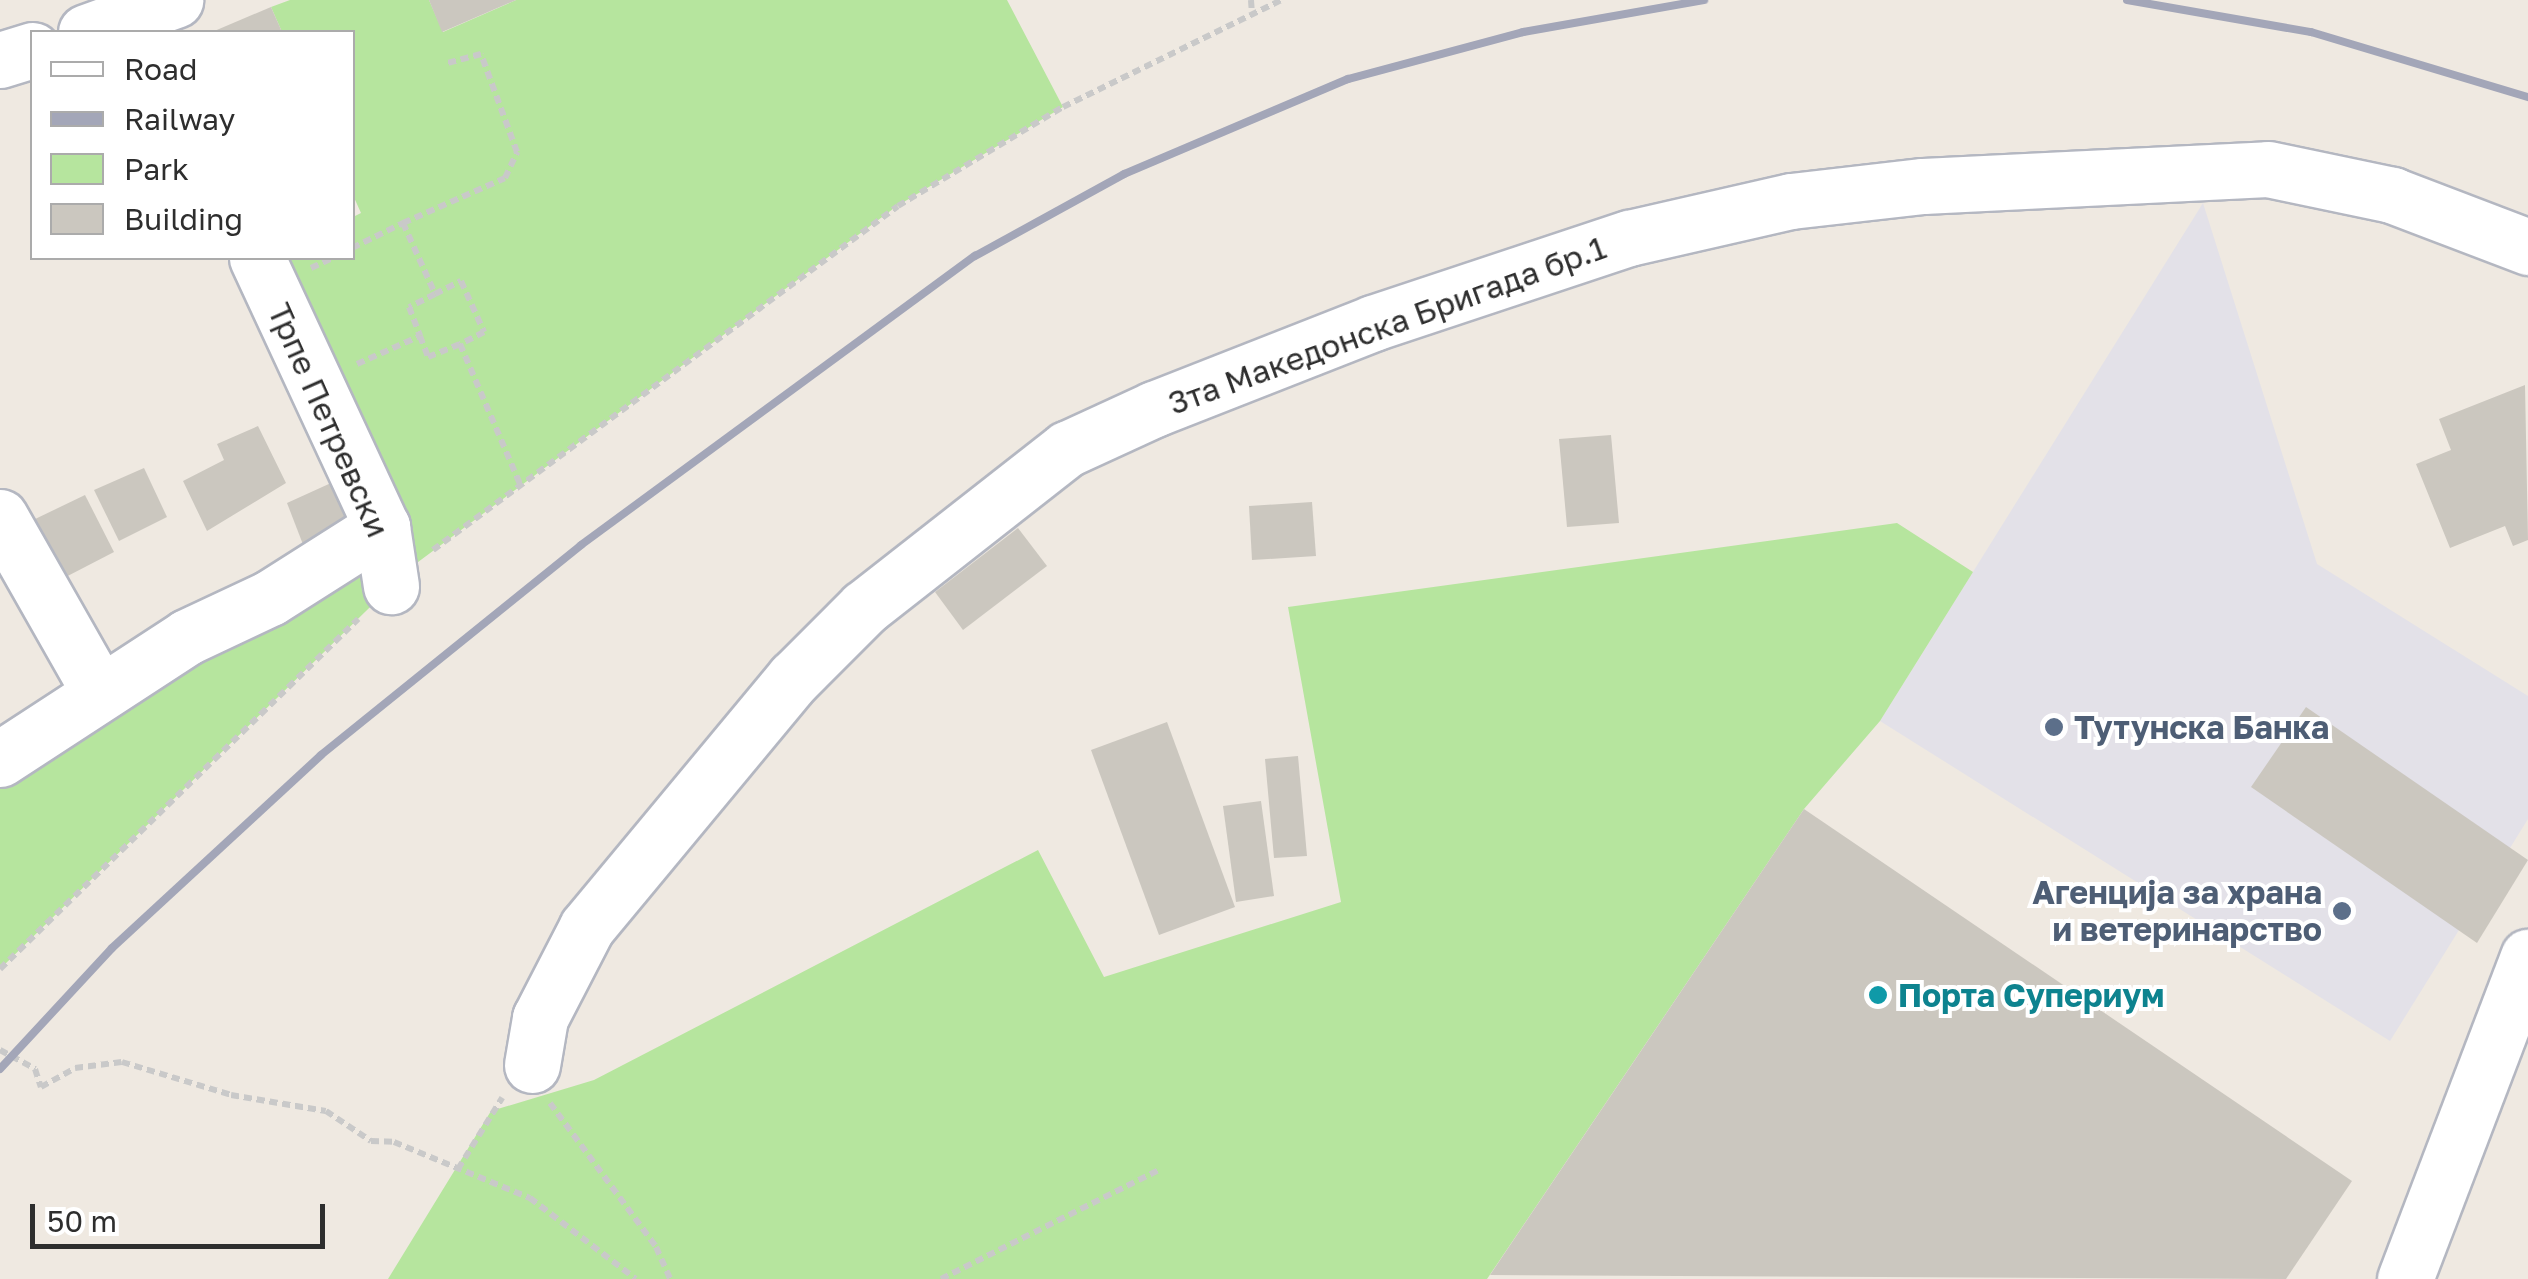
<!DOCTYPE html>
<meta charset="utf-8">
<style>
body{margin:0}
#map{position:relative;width:2528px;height:1279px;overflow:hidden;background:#efe9e1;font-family:"Golos Text",sans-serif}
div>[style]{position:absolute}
.industrial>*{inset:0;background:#e3e1e8}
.green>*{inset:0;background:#b6e59e}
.building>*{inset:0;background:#cbc7bf}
.path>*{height:6px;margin-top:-3px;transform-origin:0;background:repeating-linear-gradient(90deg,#c9c9c9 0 8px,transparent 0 13px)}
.roads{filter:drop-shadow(2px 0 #b4b7c1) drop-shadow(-2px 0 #b4b7c1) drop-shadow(0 2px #b4b7c1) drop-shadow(0 -2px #b4b7c1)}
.minor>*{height:55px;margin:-27.5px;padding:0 27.5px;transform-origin:27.5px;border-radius:27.5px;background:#fff}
.rail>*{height:8px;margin:-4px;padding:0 4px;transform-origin:4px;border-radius:4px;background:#a3a6b8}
.dots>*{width:28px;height:28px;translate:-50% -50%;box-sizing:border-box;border:5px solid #fff;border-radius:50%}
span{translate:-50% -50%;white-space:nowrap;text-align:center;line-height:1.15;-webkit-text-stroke:8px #fff;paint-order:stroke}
.street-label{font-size:32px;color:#2e2e2e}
.service-label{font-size:32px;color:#4e5e75;font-weight:700}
.left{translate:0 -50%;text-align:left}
.right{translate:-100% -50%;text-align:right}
.culture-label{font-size:32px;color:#0d838f;font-weight:700}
.legend{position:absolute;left:30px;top:30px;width:325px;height:230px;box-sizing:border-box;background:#fff;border:2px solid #ababab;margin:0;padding:12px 18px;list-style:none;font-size:30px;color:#2e2e2e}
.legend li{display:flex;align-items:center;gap:20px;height:50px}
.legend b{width:50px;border:2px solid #ababab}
.scale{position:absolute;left:30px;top:1204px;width:295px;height:45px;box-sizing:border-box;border:5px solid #2e2e2e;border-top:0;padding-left:12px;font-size:30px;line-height:35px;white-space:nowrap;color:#2e2e2e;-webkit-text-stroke:8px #fff;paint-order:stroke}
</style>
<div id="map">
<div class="industrial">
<i style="clip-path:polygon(2203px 203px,2317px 564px,2528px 696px,2528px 819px,2390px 1041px,1880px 721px)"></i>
</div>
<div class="green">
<i style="clip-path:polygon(290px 0,429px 0,443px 32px,516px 0,1007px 0,1063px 107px,897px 206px,410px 568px,0 969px,0 759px,381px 527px,264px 258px,352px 258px,353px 217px,361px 213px,352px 193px,352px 32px,282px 32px,271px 7px)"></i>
<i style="clip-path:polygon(1897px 523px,1973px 572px,1880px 721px,1804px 809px,1487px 1279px,388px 1279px,491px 1111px,594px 1080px,1038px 850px,1104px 977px,1341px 902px,1288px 607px)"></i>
</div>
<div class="building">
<i style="clip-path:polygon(429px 0,516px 0,442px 32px)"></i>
<i style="clip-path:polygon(271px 7px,282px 32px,212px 32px)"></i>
<i style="clip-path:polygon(2525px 385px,2528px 540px,2513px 546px,2505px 526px,2450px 548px,2416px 464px,2451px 450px,2439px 419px)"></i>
<i style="clip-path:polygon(258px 426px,286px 483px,207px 531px,183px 481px,224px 460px,217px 444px)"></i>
<i style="clip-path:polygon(1611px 435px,1619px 523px,1567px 527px,1559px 439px)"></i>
<i style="clip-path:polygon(144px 468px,167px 517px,119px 541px,94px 490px)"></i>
<i style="clip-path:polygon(331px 483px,354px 535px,309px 560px,287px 503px)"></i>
<i style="clip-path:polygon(85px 495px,114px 552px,58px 581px,31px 521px)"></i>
<i style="clip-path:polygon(1312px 502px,1316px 556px,1252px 560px,1249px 506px)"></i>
<i style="clip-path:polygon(1018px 528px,1047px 566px,963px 630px,935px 592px)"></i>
<i style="clip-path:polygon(2306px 707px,2528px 860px,2477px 943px,2251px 787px)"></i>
<i style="clip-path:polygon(1167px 722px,1235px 907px,1159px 935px,1091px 750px)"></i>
<i style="clip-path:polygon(1298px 756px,1307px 856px,1274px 858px,1265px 759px)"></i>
<i style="clip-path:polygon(1261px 801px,1274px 896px,1236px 902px,1223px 806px)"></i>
<i style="clip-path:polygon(1804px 809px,2352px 1181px,2286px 1279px,1490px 1275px)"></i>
</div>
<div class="path">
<i style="left:1251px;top:0;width:15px;rotate:86deg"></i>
<i style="left:403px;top:223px;width:111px;rotate:-23.8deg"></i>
<i style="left:505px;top:178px;width:29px;rotate:-65deg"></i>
<i style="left:517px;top:152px;width:104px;rotate:-110.2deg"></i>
<i style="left:481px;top:54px;width:38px;rotate:165deg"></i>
<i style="left:352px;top:248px;width:57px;rotate:-26.1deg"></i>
<i style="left:403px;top:223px;width:78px;rotate:65.7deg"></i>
<i style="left:435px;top:294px;width:29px;rotate:153deg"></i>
<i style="left:409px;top:307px;width:31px;rotate:69deg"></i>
<i style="left:311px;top:268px;width:23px;rotate:-25deg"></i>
<i style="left:435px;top:294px;width:29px;rotate:-27deg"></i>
<i style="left:461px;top:281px;width:56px;rotate:65.7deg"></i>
<i style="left:484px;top:332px;width:27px;rotate:153deg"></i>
<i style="left:357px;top:364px;width:69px;rotate:-24deg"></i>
<i style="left:420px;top:336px;width:22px;rotate:69deg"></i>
<i style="left:428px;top:357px;width:35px;rotate:-22deg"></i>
<i style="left:460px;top:344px;width:152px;rotate:66.8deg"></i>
<i style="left:433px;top:550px;width:578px;rotate:-36.49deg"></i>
<i style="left:898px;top:206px;width:192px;rotate:-31deg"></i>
<i style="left:1063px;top:107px;width:243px;rotate:-26.1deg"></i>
<i style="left:0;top:969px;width:501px;rotate:-44.35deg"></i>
<i style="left:0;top:1050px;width:40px;rotate:28deg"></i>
<i style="left:35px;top:1069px;width:19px;rotate:72deg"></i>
<i style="left:41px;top:1087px;width:39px;rotate:-29deg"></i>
<i style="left:75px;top:1068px;width:47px;rotate:-7.3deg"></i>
<i style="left:122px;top:1062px;width:114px;rotate:16.8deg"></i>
<i style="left:231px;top:1095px;width:96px;rotate:9.6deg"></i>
<i style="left:326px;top:1111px;width:54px;rotate:33.7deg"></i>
<i style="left:371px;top:1141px;width:23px;rotate:2deg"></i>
<i style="left:394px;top:1142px;width:147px;rotate:22.4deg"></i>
<i style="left:530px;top:1198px;width:133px;rotate:37.4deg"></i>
<i style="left:550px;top:1103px;width:179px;rotate:53.6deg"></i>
<i style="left:656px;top:1247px;width:35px;rotate:66deg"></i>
<i style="left:458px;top:1169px;width:84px;rotate:-58.2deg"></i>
<i style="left:941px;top:1279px;width:246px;rotate:-26.6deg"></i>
</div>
<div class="roads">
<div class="minor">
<i style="left:86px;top:32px;width:95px;rotate:-19.8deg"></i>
<i style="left:0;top:60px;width:34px;rotate:-17deg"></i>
<i style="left:257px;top:258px;width:297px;rotate:65.1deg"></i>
<i style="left:382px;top:527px;width:60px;rotate:81.3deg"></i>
<i style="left:0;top:517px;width:202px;rotate:60.4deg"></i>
<i style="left:0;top:759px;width:223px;rotate:-33.1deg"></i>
<i style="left:187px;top:637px;width:92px;rotate:-25.2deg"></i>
<i style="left:270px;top:598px;width:133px;rotate:-32.4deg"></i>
<i style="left:532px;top:1065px;width:48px;rotate:-80.3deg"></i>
<i style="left:540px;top:1018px;width:102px;rotate:-62.7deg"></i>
<i style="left:587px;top:927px;width:324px;rotate:-50.3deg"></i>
<i style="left:794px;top:678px;width:99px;rotate:-45deg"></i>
<i style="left:864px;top:608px;width:258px;rotate:-38.1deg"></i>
<i style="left:1067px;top:449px;width:96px;rotate:-24.7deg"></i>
<i style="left:1154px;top:409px;width:235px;rotate:-21.4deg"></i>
<i style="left:1373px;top:323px;width:270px;rotate:-18.4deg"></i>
<i style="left:1629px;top:238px;width:166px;rotate:-12.9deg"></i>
<i style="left:1791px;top:201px;width:133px;rotate:-6.5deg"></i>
<i style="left:1923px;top:186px;width:345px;rotate:-2.8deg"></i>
<i style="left:2268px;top:169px;width:127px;rotate:11.8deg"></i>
<i style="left:2392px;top:195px;width:146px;rotate:20.9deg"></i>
<i style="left:2405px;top:1279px;width:345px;rotate:-69.1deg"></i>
</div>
</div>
<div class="rail">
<i style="left:2127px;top:0;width:187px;rotate:9.9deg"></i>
<i style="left:2311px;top:32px;width:227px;rotate:16.7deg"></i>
<i style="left:0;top:1069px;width:165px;rotate:-47.2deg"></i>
<i style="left:112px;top:948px;width:284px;rotate:-42.7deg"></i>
<i style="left:321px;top:755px;width:334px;rotate:-38.9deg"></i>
<i style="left:581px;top:545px;width:489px;rotate:-36.3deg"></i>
<i style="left:975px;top:256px;width:170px;rotate:-28.8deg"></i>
<i style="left:1124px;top:174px;width:243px;rotate:-23deg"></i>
<i style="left:1348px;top:79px;width:181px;rotate:-15deg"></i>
<i style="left:1523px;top:32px;width:184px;rotate:-10deg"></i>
</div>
<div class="dots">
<i style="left:2054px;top:727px;background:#5c6f8a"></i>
<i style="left:2342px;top:911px;background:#5c6f8a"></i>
<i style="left:1878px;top:995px;background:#0f9aa8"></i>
</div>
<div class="street-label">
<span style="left:1387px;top:325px;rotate:-20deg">3та Македонска Бригада бр.1</span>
<span style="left:329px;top:420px;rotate:66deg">Трпе Петревски</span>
</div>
<div class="service-label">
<span class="left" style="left:2074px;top:727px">Тутунска Банка</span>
<span class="right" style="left:2322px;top:911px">Агенција за храна<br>и ветеринарство</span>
</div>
<div class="culture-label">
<span class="left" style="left:1898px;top:995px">Порта Супериум</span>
</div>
<ul class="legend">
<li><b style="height:12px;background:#fff"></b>Road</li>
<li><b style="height:12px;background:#a3a6b8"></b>Railway</li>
<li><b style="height:28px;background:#b6e59e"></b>Park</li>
<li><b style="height:28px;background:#cbc7bf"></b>Building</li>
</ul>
<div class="scale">50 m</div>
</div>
